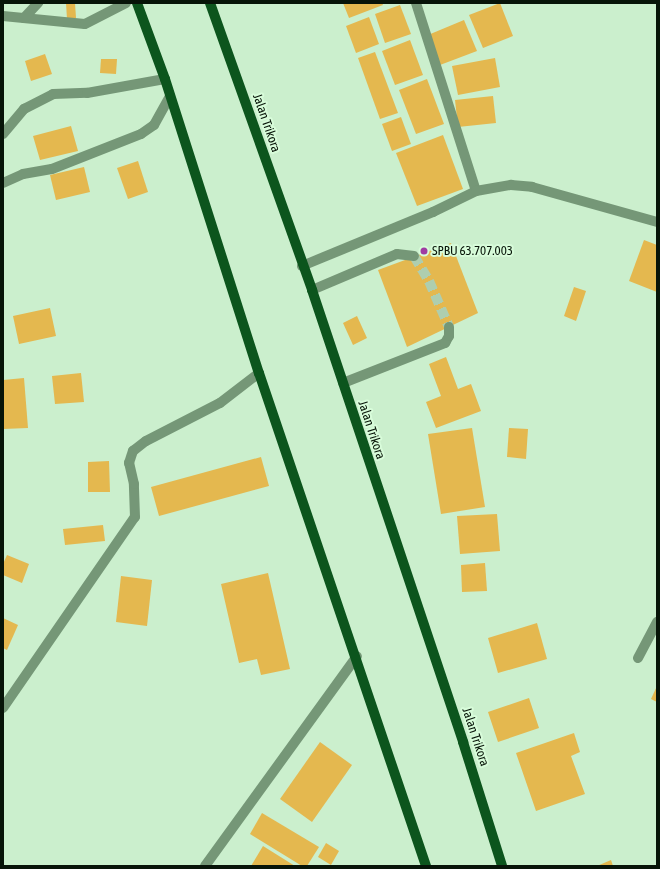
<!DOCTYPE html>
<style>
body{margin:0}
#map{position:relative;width:660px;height:869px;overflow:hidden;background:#cbefcd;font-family:"Asap Condensed",sans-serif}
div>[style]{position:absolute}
.building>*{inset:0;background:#e4b84f}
.minor-tunnel>*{height:10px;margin-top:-5px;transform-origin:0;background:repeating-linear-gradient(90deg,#aeceaf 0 10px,transparent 0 15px)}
.minor>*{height:10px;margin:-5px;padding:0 5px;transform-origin:5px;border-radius:5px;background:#759777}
.major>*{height:10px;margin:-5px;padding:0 5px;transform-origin:5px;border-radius:5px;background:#0c551d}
.dots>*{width:11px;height:11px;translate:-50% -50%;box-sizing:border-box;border:2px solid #d8fcda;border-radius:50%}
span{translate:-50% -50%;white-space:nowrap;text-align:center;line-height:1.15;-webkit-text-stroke:4px #d8fcda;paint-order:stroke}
.street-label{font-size:13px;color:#071408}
.poi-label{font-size:13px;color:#071408}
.left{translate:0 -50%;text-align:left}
.frame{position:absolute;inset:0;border:4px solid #071408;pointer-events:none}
</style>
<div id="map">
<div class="building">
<i style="clip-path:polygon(66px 3px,75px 3px,76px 18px,67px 19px)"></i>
<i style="clip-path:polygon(343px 3px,382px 3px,383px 5px,349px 18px)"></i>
<i style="clip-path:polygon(500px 3px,513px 36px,483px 48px,469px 15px)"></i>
<i style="clip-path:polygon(400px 5px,411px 34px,385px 43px,375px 14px)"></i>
<i style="clip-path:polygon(369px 17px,379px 44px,356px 53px,346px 26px)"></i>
<i style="clip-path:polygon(464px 20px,477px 51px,440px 65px,428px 35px)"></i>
<i style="clip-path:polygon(410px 40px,423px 75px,395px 85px,382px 51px)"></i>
<i style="clip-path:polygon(375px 52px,398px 113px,380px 119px,358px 58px)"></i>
<i style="clip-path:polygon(45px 54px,52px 74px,31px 81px,25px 61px)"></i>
<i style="clip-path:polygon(495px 58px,500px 87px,458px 95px,452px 66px)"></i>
<i style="clip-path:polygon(101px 59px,117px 59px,116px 74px,100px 73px)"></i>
<i style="clip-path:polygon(427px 79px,444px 124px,416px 134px,399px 90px)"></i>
<i style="clip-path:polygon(493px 96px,496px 123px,458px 127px,455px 100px)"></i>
<i style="clip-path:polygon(401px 117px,411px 144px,392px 151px,382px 124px)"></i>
<i style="clip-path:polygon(71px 126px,78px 151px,40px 160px,33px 136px)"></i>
<i style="clip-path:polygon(443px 135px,463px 189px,417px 206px,396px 153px)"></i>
<i style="clip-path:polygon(138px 161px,148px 192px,128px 199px,117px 168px)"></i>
<i style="clip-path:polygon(84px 167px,90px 192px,56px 200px,50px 175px)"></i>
<i style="clip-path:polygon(644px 240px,657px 245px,657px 292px,629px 281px)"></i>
<i style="clip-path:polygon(451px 243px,478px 313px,407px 347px,378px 270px)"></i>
<i style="clip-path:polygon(574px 287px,586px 291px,576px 321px,564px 316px)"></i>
<i style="clip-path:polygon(50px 308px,56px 336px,19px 344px,13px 316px)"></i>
<i style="clip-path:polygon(357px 316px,367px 338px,353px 345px,343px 323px)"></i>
<i style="clip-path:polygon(446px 357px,458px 389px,471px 384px,481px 411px,436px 428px,426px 402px,441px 396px,429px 364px)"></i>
<i style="clip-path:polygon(81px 373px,84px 402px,55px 404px,52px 376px)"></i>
<i style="clip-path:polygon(24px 378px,28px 428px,3px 429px,3px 380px)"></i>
<i style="clip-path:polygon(472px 428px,485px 507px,441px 514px,428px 434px)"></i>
<i style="clip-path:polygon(509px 428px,528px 429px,526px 459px,507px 457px)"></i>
<i style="clip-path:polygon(261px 457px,269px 486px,159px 516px,151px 487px)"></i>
<i style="clip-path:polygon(109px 461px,110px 492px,88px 492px,88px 462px)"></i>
<i style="clip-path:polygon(497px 514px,500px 551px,460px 554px,457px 516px)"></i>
<i style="clip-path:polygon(103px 525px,105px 541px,65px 545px,63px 529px)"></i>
<i style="clip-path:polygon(7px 555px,29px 564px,22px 583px,3px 575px,3px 564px)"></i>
<i style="clip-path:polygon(485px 563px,487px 591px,462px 592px,461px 565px)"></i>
<i style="clip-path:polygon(268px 573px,290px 669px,261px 675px,257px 659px,239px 663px,221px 584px)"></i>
<i style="clip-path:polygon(121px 576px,152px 580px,147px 626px,116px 622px)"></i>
<i style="clip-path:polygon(3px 618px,18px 625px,7px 650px,3px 648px)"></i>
<i style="clip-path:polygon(537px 623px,547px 659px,498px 673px,488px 638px)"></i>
<i style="clip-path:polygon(657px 686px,657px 702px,651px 699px)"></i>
<i style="clip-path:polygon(529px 698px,539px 728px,498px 742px,488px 712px)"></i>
<i style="clip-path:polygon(574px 733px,580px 752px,571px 756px,585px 794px,536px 811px,516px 753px)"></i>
<i style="clip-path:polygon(320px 742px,352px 765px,312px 822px,280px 799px)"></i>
<i style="clip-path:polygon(262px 813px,319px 847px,307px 866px,302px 866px,250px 834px)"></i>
<i style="clip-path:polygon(326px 843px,339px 851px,331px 865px,318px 857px)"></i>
<i style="clip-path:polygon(263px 846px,295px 866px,251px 866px)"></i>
<i style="clip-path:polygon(611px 860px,613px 866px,597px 866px)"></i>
</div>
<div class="minor-tunnel">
<i style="left:414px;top:256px;width:29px;rotate:59deg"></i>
<i style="left:429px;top:281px;width:50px;rotate:66.5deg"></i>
</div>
<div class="minor">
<i style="left:416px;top:3px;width:197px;rotate:72.3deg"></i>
<i style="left:3px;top:16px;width:82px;rotate:5.6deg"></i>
<i style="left:85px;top:24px;width:46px;rotate:-27.1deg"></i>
<i style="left:24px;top:18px;width:21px;rotate:-47deg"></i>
<i style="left:3px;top:134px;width:33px;rotate:-50deg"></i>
<i style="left:24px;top:109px;width:33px;rotate:-27deg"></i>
<i style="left:53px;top:94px;width:34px;rotate:-2deg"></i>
<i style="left:87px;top:93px;width:79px;rotate:-10.2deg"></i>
<i style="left:3px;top:183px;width:22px;rotate:-24deg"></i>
<i style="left:23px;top:174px;width:29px;rotate:-10deg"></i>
<i style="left:52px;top:169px;width:96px;rotate:-21.5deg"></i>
<i style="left:141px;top:134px;width:16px;rotate:-35deg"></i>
<i style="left:154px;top:125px;width:33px;rotate:-61deg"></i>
<i style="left:302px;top:266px;width:142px;rotate:-22.4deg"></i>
<i style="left:433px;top:212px;width:48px;rotate:-26deg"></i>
<i style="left:476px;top:191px;width:36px;rotate:-10deg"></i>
<i style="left:511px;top:185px;width:21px;rotate:5deg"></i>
<i style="left:532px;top:187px;width:130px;rotate:15.6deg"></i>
<i style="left:312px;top:290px;width:92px;rotate:-23deg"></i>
<i style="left:397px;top:254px;width:17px;rotate:7deg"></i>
<i style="left:343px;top:383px;width:110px;rotate:-21.4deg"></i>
<i style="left:445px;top:343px;width:8px;rotate:-60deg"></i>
<i style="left:449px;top:336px;width:9px;rotate:-90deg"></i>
<i style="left:638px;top:658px;width:41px;rotate:-62.2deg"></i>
<i style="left:3px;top:708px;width:232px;rotate:-55.4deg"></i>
<i style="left:135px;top:517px;width:33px;rotate:-92deg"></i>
<i style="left:134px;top:484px;width:22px;rotate:-103deg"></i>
<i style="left:129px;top:463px;width:13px;rotate:-72deg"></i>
<i style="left:133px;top:451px;width:16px;rotate:-38deg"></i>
<i style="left:146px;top:441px;width:83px;rotate:-27.2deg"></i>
<i style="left:220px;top:403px;width:49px;rotate:-37.6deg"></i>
<i style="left:205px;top:866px;width:259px;rotate:-54.1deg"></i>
</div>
<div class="major">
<i style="left:137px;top:3px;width:81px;rotate:69.8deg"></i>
<i style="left:165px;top:79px;width:309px;rotate:72.3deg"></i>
<i style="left:259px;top:373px;width:521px;rotate:71.29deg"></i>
<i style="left:210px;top:3px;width:305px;rotate:70.4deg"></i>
<i style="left:312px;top:290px;width:477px;rotate:71.5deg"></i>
<i style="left:463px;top:742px;width:130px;rotate:72.5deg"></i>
</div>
<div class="dots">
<i style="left:424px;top:251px;background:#9f3ca2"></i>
</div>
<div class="street-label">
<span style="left:266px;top:123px;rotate:71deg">Jalan Trikora</span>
<span style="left:371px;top:430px;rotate:72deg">Jalan Trikora</span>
<span style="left:475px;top:737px;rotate:72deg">Jalan Trikora</span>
</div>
<div class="poi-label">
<span class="left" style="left:432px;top:251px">SPBU 63.707.003</span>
</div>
<div class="frame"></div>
</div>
